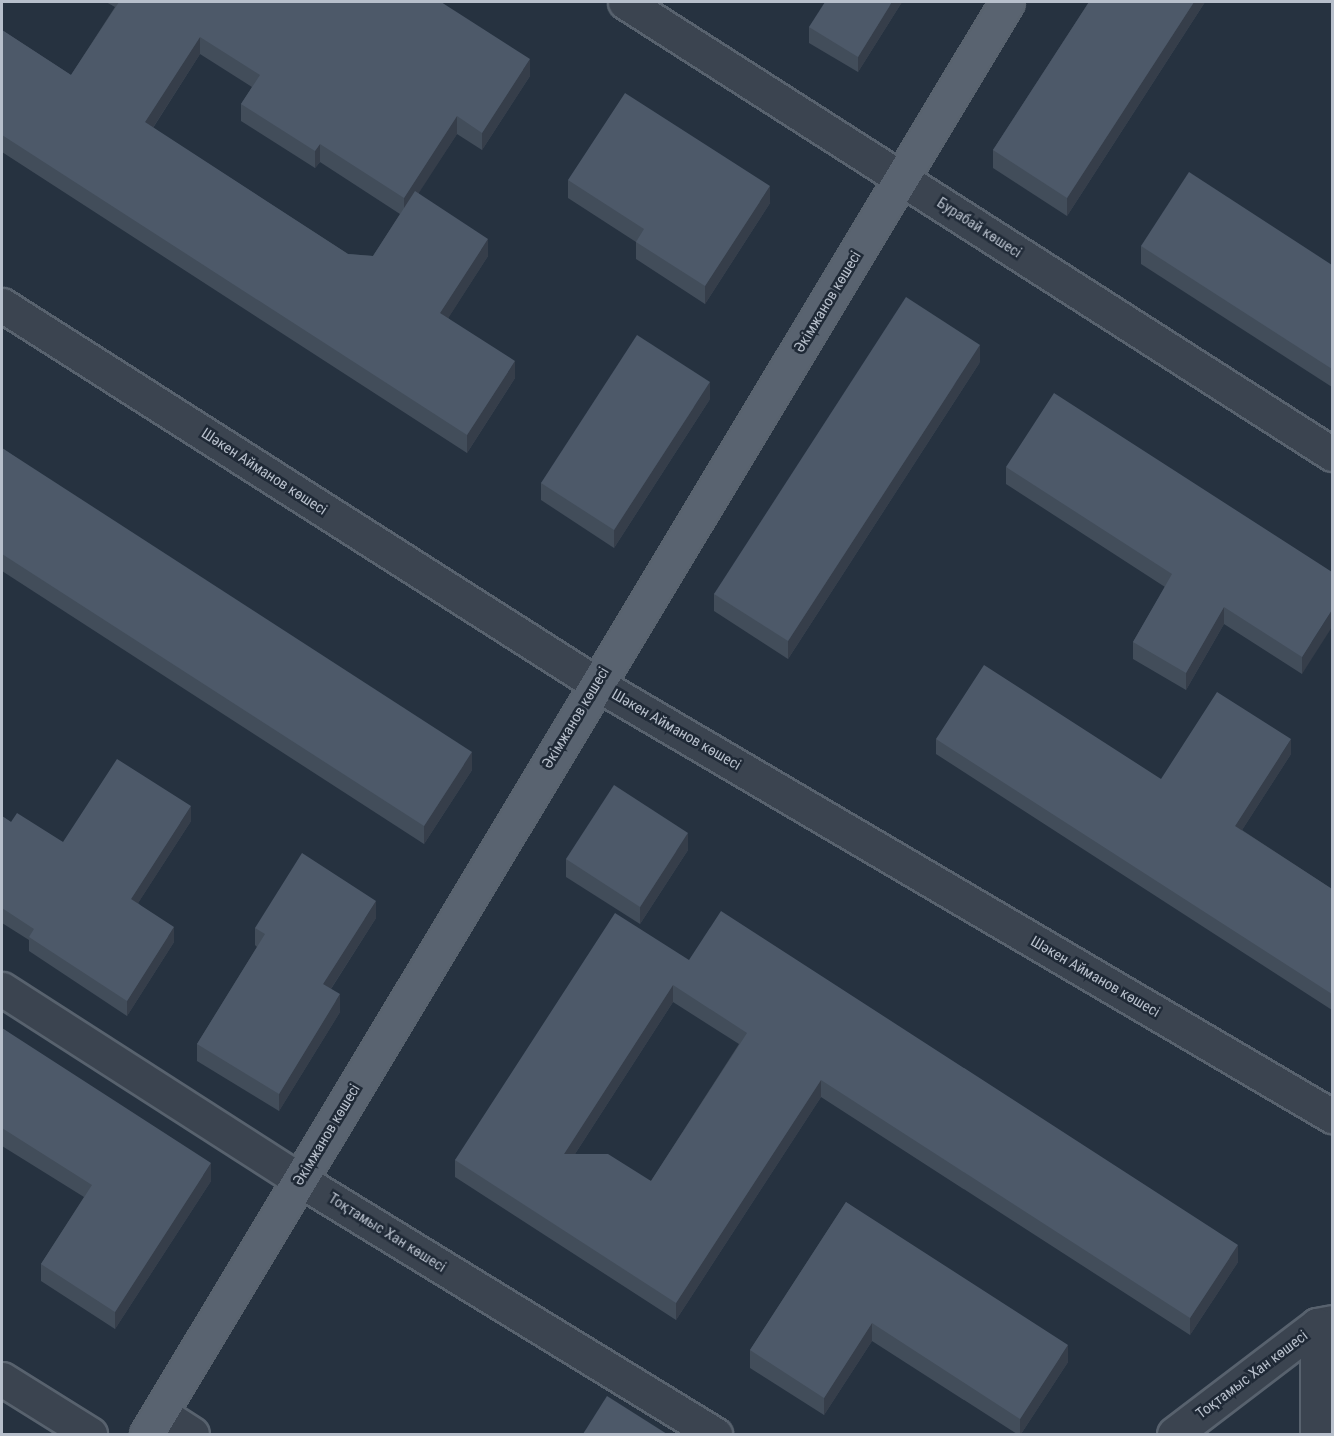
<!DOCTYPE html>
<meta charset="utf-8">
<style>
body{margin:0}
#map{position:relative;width:1334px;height:1436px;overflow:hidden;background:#263240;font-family:"Roboto Condensed",sans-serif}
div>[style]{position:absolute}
.roads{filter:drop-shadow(2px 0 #58626e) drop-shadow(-2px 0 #58626e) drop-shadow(0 2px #58626e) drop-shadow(0 -2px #58626e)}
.minor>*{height:33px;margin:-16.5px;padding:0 16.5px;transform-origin:16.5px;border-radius:16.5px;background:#3b4450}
.major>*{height:33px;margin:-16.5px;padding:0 16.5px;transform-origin:16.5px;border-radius:16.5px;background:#596370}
.wall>*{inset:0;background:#424d5a}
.shaded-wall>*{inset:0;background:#363e4a}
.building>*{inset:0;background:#4d5969}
span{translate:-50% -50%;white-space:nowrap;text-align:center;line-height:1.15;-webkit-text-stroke:5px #1f2936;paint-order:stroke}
.street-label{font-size:15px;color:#b7bfcb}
.frame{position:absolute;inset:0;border:3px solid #b7bfcb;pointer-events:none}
</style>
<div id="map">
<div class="roads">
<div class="minor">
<i style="left:625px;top:2px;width:839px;rotate:32.59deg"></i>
<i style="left:2px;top:305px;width:705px;rotate:32.5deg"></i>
<i style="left:597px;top:684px;width:853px;rotate:30.45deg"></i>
<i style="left:2px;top:989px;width:354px;rotate:32.7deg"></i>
<i style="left:300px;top:1180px;width:487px;rotate:31.5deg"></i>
<i style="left:2px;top:1379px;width:104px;rotate:32deg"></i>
<i style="left:160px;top:1413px;width:38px;rotate:33deg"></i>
<i style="left:1174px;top:1434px;width:180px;rotate:-37.3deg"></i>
<i style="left:1317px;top:1325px;width:15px;rotate:-11deg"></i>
<i style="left:1317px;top:1434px;width:109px;rotate:-90deg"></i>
</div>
<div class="major">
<i style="left:147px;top:1434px;width:1670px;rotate:-59.01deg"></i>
</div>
</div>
<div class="wall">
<i style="clip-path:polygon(evenodd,106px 2px,441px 2px,530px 76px,482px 150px,457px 134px,418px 193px,488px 256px,448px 318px,515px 378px,467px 453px,2px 152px,2px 30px,71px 75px,115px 7px,106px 2px,200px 54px,252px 87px,241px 104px,241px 121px,315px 168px,320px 162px,400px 214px,373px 256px,348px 254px,153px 128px,200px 54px)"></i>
<i style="clip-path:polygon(902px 2px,858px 72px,809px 43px,809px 27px)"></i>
<i style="clip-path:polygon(1089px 2px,1205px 2px,1067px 216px,993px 168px,993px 150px)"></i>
<i style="clip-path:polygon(568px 180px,770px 203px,705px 304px,636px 259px,636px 242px,568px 198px)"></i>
<i style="clip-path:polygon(1141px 246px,1332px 265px,1332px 387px,1141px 264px)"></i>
<i style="clip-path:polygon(980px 362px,788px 659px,714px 611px,714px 594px)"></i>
<i style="clip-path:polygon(710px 399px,614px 548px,541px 500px,541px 483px)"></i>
<i style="clip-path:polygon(2px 448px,472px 770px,424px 844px,2px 571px)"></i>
<i style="clip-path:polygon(1006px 467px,1332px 572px,1302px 674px,1224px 624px,1186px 690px,1133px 659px,1133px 642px,1165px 587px,1006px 484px)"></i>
<i style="clip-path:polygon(936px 739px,1161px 779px,1291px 754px,1242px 830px,1332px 889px,1332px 1010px,936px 754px)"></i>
<i style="clip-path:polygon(2px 816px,11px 822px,63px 842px,191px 821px,138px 903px,174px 942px,127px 1016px,29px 951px,29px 940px,2px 923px)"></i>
<i style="clip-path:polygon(688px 850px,640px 924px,566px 877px,566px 859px)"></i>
<i style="clip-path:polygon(376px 918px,331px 989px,340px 1012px,279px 1111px,197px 1061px,197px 1044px,257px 947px,255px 945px,255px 928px)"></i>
<i style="clip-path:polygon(evenodd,689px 960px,1238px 1262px,1190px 1335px,821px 1097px,676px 1320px,455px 1177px,455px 1160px,689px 960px,673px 1002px,739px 1044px,651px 1181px,575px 1154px,673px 1002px)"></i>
<i style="clip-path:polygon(2px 1028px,211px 1181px,115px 1329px,41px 1281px,41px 1264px,84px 1197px,2px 1146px)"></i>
<i style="clip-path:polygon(846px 1202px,1068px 1362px,1021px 1434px,1017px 1434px,872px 1341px,824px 1415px,750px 1368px,750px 1350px)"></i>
</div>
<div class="shaded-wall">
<i style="clip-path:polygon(892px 2px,902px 2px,858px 72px,858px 57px)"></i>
<i style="clip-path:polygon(1194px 2px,1205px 2px,1067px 216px,1067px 198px)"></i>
<i style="clip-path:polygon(200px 37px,200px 54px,145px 140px,145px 122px)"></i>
<i style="clip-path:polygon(530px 59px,530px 76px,482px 150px,482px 133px)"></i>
<i style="clip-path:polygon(457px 116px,457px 134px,404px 216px,404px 198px)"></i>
<i style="clip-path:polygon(320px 144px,320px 162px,315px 168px,315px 151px)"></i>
<i style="clip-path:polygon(770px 186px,770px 203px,705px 304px,705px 286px)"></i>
<i style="clip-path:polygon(488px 239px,488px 256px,440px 331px,440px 313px)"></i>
<i style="clip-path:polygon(980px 345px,980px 362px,788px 659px,788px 641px)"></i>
<i style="clip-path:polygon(515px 361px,515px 378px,467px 453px,467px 435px)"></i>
<i style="clip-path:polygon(710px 382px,710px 399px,614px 548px,614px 530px)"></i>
<i style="clip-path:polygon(1224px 607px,1224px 624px,1186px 690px,1186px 673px)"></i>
<i style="clip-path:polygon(1332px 610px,1332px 627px,1302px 674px,1302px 657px)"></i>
<i style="clip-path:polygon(1291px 739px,1291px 754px,1235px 841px,1235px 826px)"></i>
<i style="clip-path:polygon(472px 752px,472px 770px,424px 844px,424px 826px)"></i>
<i style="clip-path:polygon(191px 806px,191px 821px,131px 914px,131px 899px)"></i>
<i style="clip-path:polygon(688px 833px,688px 850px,640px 924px,640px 907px)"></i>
<i style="clip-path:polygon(376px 901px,376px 918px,323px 1001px,323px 984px)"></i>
<i style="clip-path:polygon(174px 927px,174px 942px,127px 1016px,127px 1001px)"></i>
<i style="clip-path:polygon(673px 985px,673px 1002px,564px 1171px,564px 1154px)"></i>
<i style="clip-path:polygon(340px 994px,340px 1012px,279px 1111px,279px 1094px)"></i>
<i style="clip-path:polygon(821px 1080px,821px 1097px,676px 1320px,676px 1303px)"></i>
<i style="clip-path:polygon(211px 1163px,211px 1181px,115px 1329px,115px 1312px)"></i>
<i style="clip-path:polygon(1238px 1245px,1238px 1262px,1190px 1335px,1190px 1318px)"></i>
<i style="clip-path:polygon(872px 1323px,872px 1341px,824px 1415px,824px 1398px)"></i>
<i style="clip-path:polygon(1068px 1345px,1068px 1362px,1021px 1434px,1020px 1434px,1020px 1419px)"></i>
</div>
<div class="building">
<i style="clip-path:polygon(119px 2px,441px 2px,530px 59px,482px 133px,457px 116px,404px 198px,320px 144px,315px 151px,241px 104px,260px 75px,200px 37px,145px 122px,348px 254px,373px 256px,415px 191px,488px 239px,440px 313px,515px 361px,467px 435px,2px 135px,2px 30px,71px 75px)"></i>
<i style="clip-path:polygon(825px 2px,892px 2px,858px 57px,809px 27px)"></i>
<i style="clip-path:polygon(1089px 2px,1194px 2px,1067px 198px,993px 150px)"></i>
<i style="clip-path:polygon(625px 93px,770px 186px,705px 286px,636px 242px,644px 229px,568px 180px)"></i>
<i style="clip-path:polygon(1189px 172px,1332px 265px,1332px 369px,1141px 246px)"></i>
<i style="clip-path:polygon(906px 297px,980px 345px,788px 641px,714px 594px)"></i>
<i style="clip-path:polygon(637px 335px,710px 382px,614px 530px,541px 483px)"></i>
<i style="clip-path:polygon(1054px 393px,1332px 572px,1332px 610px,1302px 657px,1224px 607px,1186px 673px,1133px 642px,1172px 574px,1006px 467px)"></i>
<i style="clip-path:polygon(2px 448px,472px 752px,424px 826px,2px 554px)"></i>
<i style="clip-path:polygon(984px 665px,1161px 779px,1217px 692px,1291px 739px,1235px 826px,1332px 889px,1332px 994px,936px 739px)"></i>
<i style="clip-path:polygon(117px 759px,191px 806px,131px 899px,174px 927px,127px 1001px,29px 937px,34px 929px,2px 908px,2px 816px,11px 822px,17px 813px,63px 842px)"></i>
<i style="clip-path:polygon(614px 785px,688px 833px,640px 907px,566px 859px)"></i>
<i style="clip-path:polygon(302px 853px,376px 901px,323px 984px,340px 994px,279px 1094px,197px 1044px,265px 934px,255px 928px)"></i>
<i style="clip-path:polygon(evenodd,721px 911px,1238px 1245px,1190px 1318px,821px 1080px,676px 1303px,455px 1160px,615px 913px,689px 960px,721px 911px,673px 985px,747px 1033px,651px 1181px,608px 1154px,564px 1154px,673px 985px)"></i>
<i style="clip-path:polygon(2px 1028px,211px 1163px,115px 1312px,41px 1264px,92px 1185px,2px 1128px)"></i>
<i style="clip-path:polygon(846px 1202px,1068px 1345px,1020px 1419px,872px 1323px,824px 1398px,750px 1350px)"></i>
<i style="clip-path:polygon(607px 1396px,667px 1434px,583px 1434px)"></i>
</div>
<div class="street-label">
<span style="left:979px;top:228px;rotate:33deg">Бурабай көшесі</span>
<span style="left:828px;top:302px;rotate:-59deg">Әкімжанов көшесі</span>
<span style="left:264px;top:472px;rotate:33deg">Шәкен Айманов көшесі</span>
<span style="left:576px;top:718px;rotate:-59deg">Әкімжанов көшесі</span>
<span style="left:676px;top:730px;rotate:30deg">Шәкен Айманов көшесі</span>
<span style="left:1095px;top:977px;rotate:30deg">Шәкен Айманов көшесі</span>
<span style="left:327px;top:1135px;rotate:-59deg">Әкімжанов көшесі</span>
<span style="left:387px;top:1233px;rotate:32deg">Тоқтамыс Хан көшесі</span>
<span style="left:1252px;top:1375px;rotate:-37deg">Тоқтамыс Хан көшесі</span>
</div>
<div class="frame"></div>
</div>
